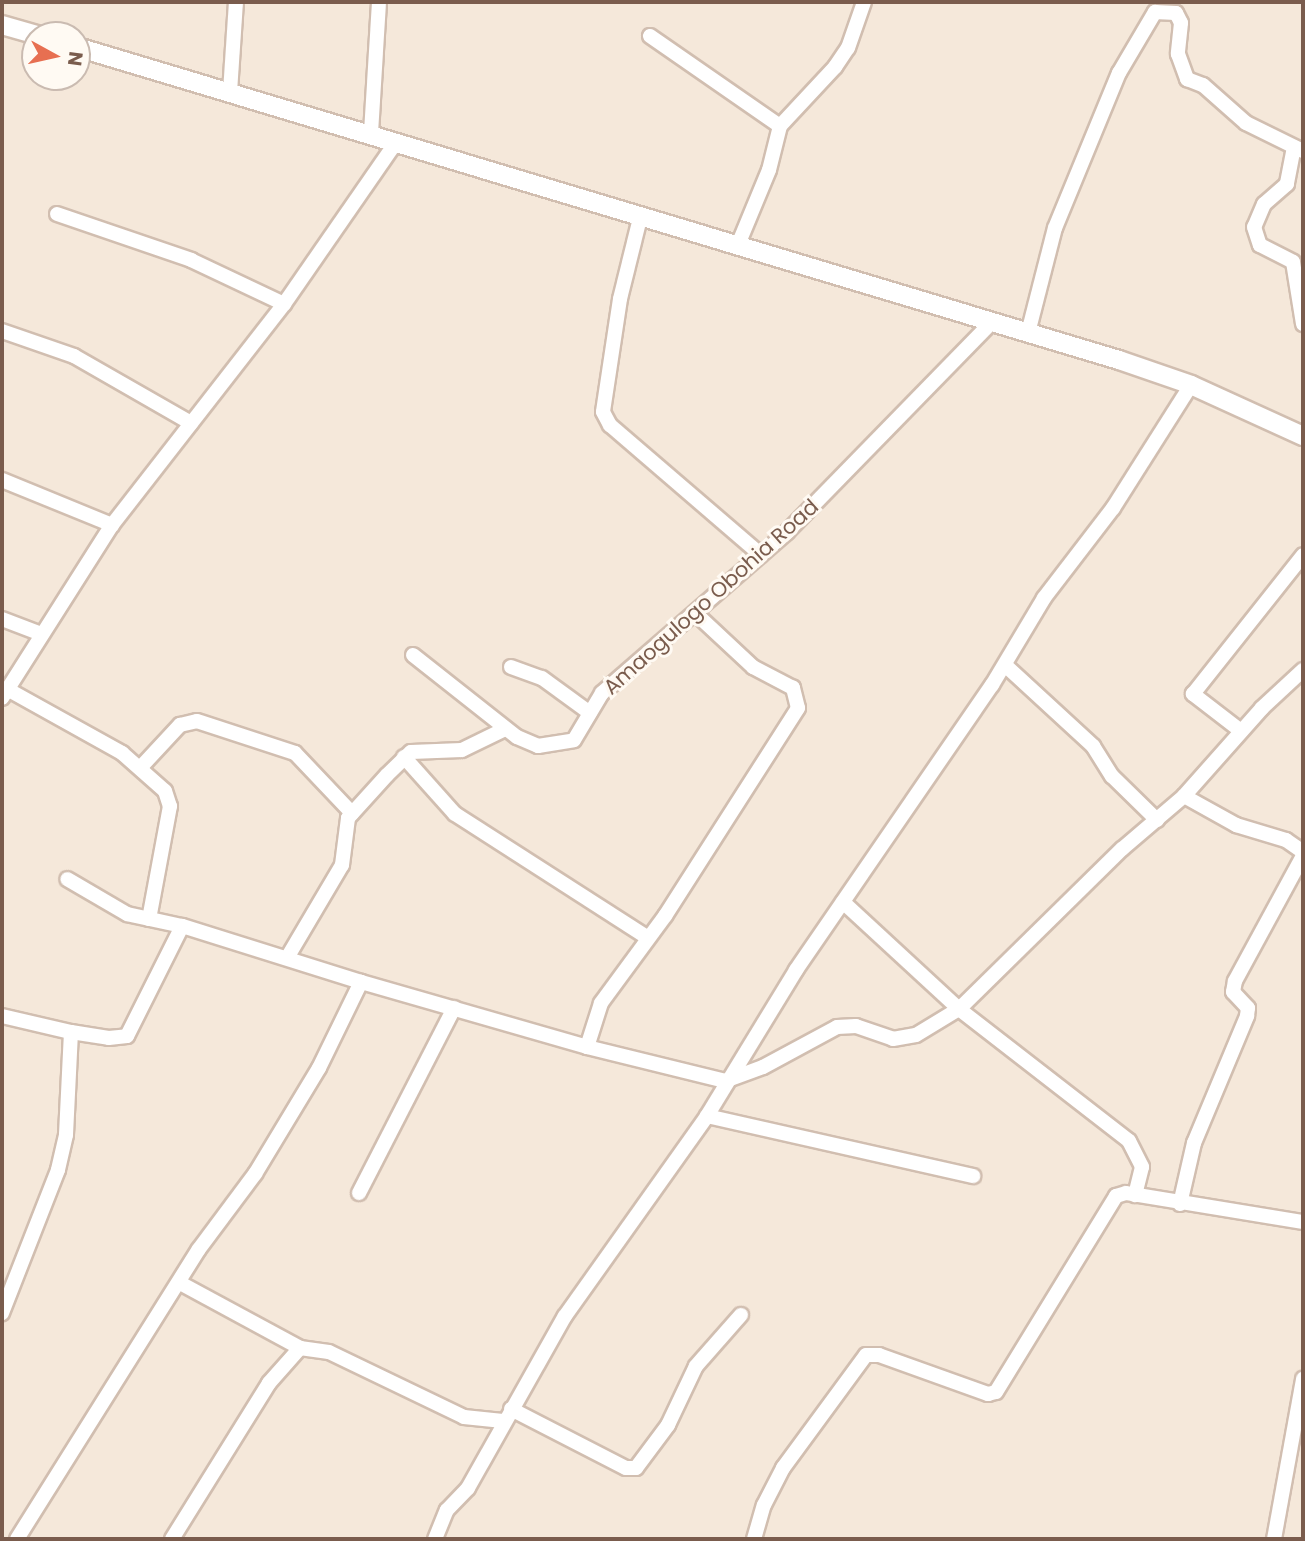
<!DOCTYPE html>
<style>
body{margin:0}
#map{position:relative;width:1305px;height:1541px;overflow:hidden;background:#fdf6ec;font-family:Poppins,sans-serif}
div>[style]{position:absolute}
.residential>*{inset:0;background:#f5e8da}
.roads{filter:drop-shadow(2px 0 #d1beb0) drop-shadow(-2px 0 #d1beb0) drop-shadow(0 2px #d1beb0) drop-shadow(0 -2px #d1beb0)}
.minor>*{height:14px;margin:-7px;padding:0 7px;transform-origin:7px;border-radius:7px;background:#fff}
.tertiary>*{height:18px;margin:-9px;padding:0 9px;transform-origin:9px;border-radius:9px;background:#fff}
span{translate:-50% -50%;white-space:nowrap;text-align:center;line-height:1.15;-webkit-text-stroke:6px #fffaf3;paint-order:stroke}
.street-label{font-size:21px;color:#7a5c4d}
.frame{position:absolute;inset:0;border:4px solid #7a5c4d;pointer-events:none}
.north{position:absolute;left:21px;top:21px;width:70px;height:70px;box-sizing:border-box;background:#fffaf3;border:2px solid #cabbb1;border-radius:50%;rotate:98deg;font-size:19px;font-weight:700;line-height:28px;text-align:center;color:#7a5c4d}
.north::after{content:'';display:block;margin:auto;width:24px;height:32px;background:#e76f51;clip-path:polygon(50% 0,100% 100%,50% 72%,0 100%)}
</style>
<div id="map">
<div class="residential">
<i style="clip-path:polygon(evenodd,2px 2px,1303px 2px,1303px 1539px,2px 1539px,2px 2px,35px 35px,77px 35px,77px 77px,35px 77px,35px 35px)"></i>
</div>
<div class="roads">
<div class="minor">
<i style="left:650px;top:36px;width:158px;rotate:34.7deg"></i>
<i style="left:780px;top:126px;width:45px;rotate:104deg"></i>
<i style="left:769px;top:170px;width:81px;rotate:112.5deg"></i>
<i style="left:230px;top:92px;width:90px;rotate:-86.2deg"></i>
<i style="left:780px;top:126px;width:81px;rotate:-47deg"></i>
<i style="left:835px;top:67px;width:23px;rotate:-56deg"></i>
<i style="left:848px;top:48px;width:49px;rotate:-70.8deg"></i>
<i style="left:371px;top:133px;width:131px;rotate:-86.5deg"></i>
<i style="left:1294px;top:147px;width:38px;rotate:101deg"></i>
<i style="left:1287px;top:184px;width:30px;rotate:139deg"></i>
<i style="left:1264px;top:204px;width:25px;rotate:113deg"></i>
<i style="left:1254px;top:227px;width:19px;rotate:72deg"></i>
<i style="left:1260px;top:245px;width:37px;rotate:27deg"></i>
<i style="left:1293px;top:262px;width:63px;rotate:80.8deg"></i>
<i style="left:57px;top:214px;width:142px;rotate:18.9deg"></i>
<i style="left:191px;top:260px;width:103px;rotate:25.3deg"></i>
<i style="left:640px;top:218px;width:83px;rotate:103.9deg"></i>
<i style="left:620px;top:299px;width:114px;rotate:98.6deg"></i>
<i style="left:603px;top:412px;width:15px;rotate:62deg"></i>
<i style="left:610px;top:425px;width:199px;rotate:40.7deg"></i>
<i style="left:2px;top:331px;width:76px;rotate:19.1deg"></i>
<i style="left:74px;top:356px;width:135px;rotate:29.8deg"></i>
<i style="left:1028px;top:333px;width:108px;rotate:-75.6deg"></i>
<i style="left:1055px;top:228px;width:168px;rotate:-67.6deg"></i>
<i style="left:1119px;top:73px;width:71px;rotate:-59.5deg"></i>
<i style="left:1155px;top:12px;width:21px;rotate:3deg"></i>
<i style="left:1176px;top:13px;width:11px;rotate:63deg"></i>
<i style="left:1181px;top:23px;width:31px;rotate:96deg"></i>
<i style="left:1178px;top:54px;width:27px;rotate:70deg"></i>
<i style="left:1187px;top:79px;width:17px;rotate:21deg"></i>
<i style="left:1203px;top:85px;width:57px;rotate:41.5deg"></i>
<i style="left:1246px;top:123px;width:64px;rotate:26.2deg"></i>
<i style="left:2px;top:480px;width:119px;rotate:22.2deg"></i>
<i style="left:112px;top:525px;width:280px;rotate:-52.1deg"></i>
<i style="left:284px;top:304px;width:198px;rotate:-55.3deg"></i>
<i style="left:2px;top:619px;width:40px;rotate:21deg"></i>
<i style="left:413px;top:655px;width:132px;rotate:38.3deg"></i>
<i style="left:517px;top:737px;width:23px;rotate:23deg"></i>
<i style="left:538px;top:746px;width:36px;rotate:-9deg"></i>
<i style="left:574px;top:740px;width:55px;rotate:-59.2deg"></i>
<i style="left:602px;top:693px;width:245px;rotate:-41deg"></i>
<i style="left:787px;top:532px;width:292px;rotate:-45.7deg"></i>
<i style="left:1005px;top:665px;width:120px;rotate:42.6deg"></i>
<i style="left:1093px;top:746px;width:36px;rotate:58deg"></i>
<i style="left:1112px;top:776px;width:63px;rotate:44.4deg"></i>
<i style="left:511px;top:667px;width:33px;rotate:20deg"></i>
<i style="left:542px;top:678px;width:59px;rotate:36.1deg"></i>
<i style="left:7px;top:689px;width:132px;rotate:29.1deg"></i>
<i style="left:122px;top:753px;width:57px;rotate:41.5deg"></i>
<i style="left:165px;top:791px;width:16px;rotate:72deg"></i>
<i style="left:170px;top:806px;width:115px;rotate:100.5deg"></i>
<i style="left:2px;top:698px;width:205px;rotate:-57.6deg"></i>
<i style="left:1241px;top:731px;width:61px;rotate:-142.4deg"></i>
<i style="left:1193px;top:694px;width:177px;rotate:-51.6deg"></i>
<i style="left:404px;top:757px;width:76px;rotate:48.2deg"></i>
<i style="left:455px;top:814px;width:229px;rotate:32.7deg"></i>
<i style="left:140px;top:768px;width:59px;rotate:-47.1deg"></i>
<i style="left:180px;top:725px;width:17px;rotate:-13deg"></i>
<i style="left:197px;top:721px;width:103px;rotate:18.1deg"></i>
<i style="left:295px;top:753px;width:83px;rotate:46.5deg"></i>
<i style="left:1184px;top:796px;width:60px;rotate:29.1deg"></i>
<i style="left:1236px;top:825px;width:52px;rotate:16.7deg"></i>
<i style="left:1286px;top:840px;width:21px;rotate:35deg"></i>
<i style="left:843px;top:902px;width:158px;rotate:42.7deg"></i>
<i style="left:959px;top:1009px;width:215px;rotate:37.8deg"></i>
<i style="left:1129px;top:1141px;width:29px;rotate:63deg"></i>
<i style="left:1142px;top:1167px;width:29px;rotate:104deg"></i>
<i style="left:287px;top:958px;width:108px;rotate:-59.4deg"></i>
<i style="left:342px;top:865px;width:47px;rotate:-82.7deg"></i>
<i style="left:348px;top:818px;width:58px;rotate:-47.8deg"></i>
<i style="left:387px;top:775px;width:33px;rotate:-44deg"></i>
<i style="left:411px;top:752px;width:51px;rotate:-2.2deg"></i>
<i style="left:462px;top:750px;width:48px;rotate:-26deg"></i>
<i style="left:361px;top:982px;width:235px;rotate:16deg"></i>
<i style="left:587px;top:1047px;width:142px;rotate:13.8deg"></i>
<i style="left:725px;top:1081px;width:40px;rotate:-20.2deg"></i>
<i style="left:763px;top:1067px;width:84px;rotate:-28.4deg"></i>
<i style="left:837px;top:1027px;width:19px;rotate:-3deg"></i>
<i style="left:856px;top:1026px;width:39px;rotate:19deg"></i>
<i style="left:893px;top:1039px;width:23px;rotate:-10deg"></i>
<i style="left:916px;top:1035px;width:50px;rotate:-31.2deg"></i>
<i style="left:959px;top:1009px;width:228px;rotate:-44.5deg"></i>
<i style="left:1122px;top:849px;width:82px;rotate:-40.5deg"></i>
<i style="left:1184px;top:796px;width:118px;rotate:-48.4deg"></i>
<i style="left:1262px;top:708px;width:56px;rotate:-42.8deg"></i>
<i style="left:2px;top:1016px;width:71px;rotate:13.1deg"></i>
<i style="left:71px;top:1032px;width:103px;rotate:92.8deg"></i>
<i style="left:66px;top:1135px;width:36px;rotate:103deg"></i>
<i style="left:58px;top:1170px;width:154px;rotate:111.4deg"></i>
<i style="left:71px;top:1032px;width:38px;rotate:9deg"></i>
<i style="left:109px;top:1038px;width:18px;rotate:-6deg"></i>
<i style="left:127px;top:1036px;width:123px;rotate:-63.4deg"></i>
<i style="left:587px;top:1047px;width:46px;rotate:-72.3deg"></i>
<i style="left:601px;top:1003px;width:108px;rotate:-53.7deg"></i>
<i style="left:665px;top:916px;width:247px;rotate:-57.4deg"></i>
<i style="left:798px;top:708px;width:21px;rotate:-104deg"></i>
<i style="left:793px;top:688px;width:45px;rotate:-152.3deg"></i>
<i style="left:753px;top:667px;width:79px;rotate:-137deg"></i>
<i style="left:707px;top:1116px;width:273px;rotate:12.7deg"></i>
<i style="left:359px;top:1193px;width:208px;rotate:-62.8deg"></i>
<i style="left:1180px;top:1204px;width:63px;rotate:-77.1deg"></i>
<i style="left:1194px;top:1143px;width:138px;rotate:-67.3deg"></i>
<i style="left:1247px;top:1016px;width:8px;rotate:-83deg"></i>
<i style="left:1248px;top:1008px;width:22px;rotate:-133deg"></i>
<i style="left:1233px;top:992px;width:11px;rotate:-80deg"></i>
<i style="left:1235px;top:981px;width:142px;rotate:-61.5deg"></i>
<i style="left:180px;top:1283px;width:136px;rotate:28.4deg"></i>
<i style="left:511px;top:1409px;width:129px;rotate:27.2deg"></i>
<i style="left:626px;top:1468px;width:10px"></i>
<i style="left:636px;top:1468px;width:54px;rotate:-53.3deg"></i>
<i style="left:668px;top:1425px;width:65px;rotate:-64.6deg"></i>
<i style="left:696px;top:1366px;width:68px;rotate:-48.6deg"></i>
<i style="left:17px;top:1539px;width:342px;rotate:-57.9deg"></i>
<i style="left:199px;top:1249px;width:94px;rotate:-53.3deg"></i>
<i style="left:255px;top:1174px;width:124px;rotate:-58.9deg"></i>
<i style="left:319px;top:1068px;width:96px;rotate:-64deg"></i>
<i style="left:361px;top:982px;width:188px;rotate:-162.6deg"></i>
<i style="left:182px;top:926px;width:56px;rotate:-167.7deg"></i>
<i style="left:127px;top:914px;width:69px;rotate:-149.7deg"></i>
<i style="left:172px;top:1539px;width:184px;rotate:-58.1deg"></i>
<i style="left:269px;top:1383px;width:47px;rotate:-48.5deg"></i>
<i style="left:300px;top:1348px;width:29px;rotate:8deg"></i>
<i style="left:329px;top:1352px;width:150px;rotate:25.7deg"></i>
<i style="left:464px;top:1417px;width:39px;rotate:6deg"></i>
<i style="left:435px;top:1539px;width:31px;rotate:-68deg"></i>
<i style="left:447px;top:1510px;width:30px;rotate:-46deg"></i>
<i style="left:468px;top:1488px;width:197px;rotate:-60.6deg"></i>
<i style="left:565px;top:1316px;width:245px;rotate:-54.6deg"></i>
<i style="left:707px;top:1116px;width:171px;rotate:-58.6deg"></i>
<i style="left:796px;top:970px;width:346px;rotate:-55.5deg"></i>
<i style="left:992px;top:685px;width:101px;rotate:-59.1deg"></i>
<i style="left:1044px;top:598px;width:113px;rotate:-52.5deg"></i>
<i style="left:1113px;top:508px;width:146px;rotate:-57.6deg"></i>
<i style="left:754px;top:1539px;width:35px;rotate:-74deg"></i>
<i style="left:764px;top:1505px;width:42px;rotate:-62.8deg"></i>
<i style="left:783px;top:1468px;width:140px;rotate:-53.7deg"></i>
<i style="left:866px;top:1355px;width:13px"></i>
<i style="left:879px;top:1355px;width:116px;rotate:19.7deg"></i>
<i style="left:988px;top:1394px;width:8px;rotate:-14deg"></i>
<i style="left:996px;top:1392px;width:230px;rotate:-58.5deg"></i>
<i style="left:1116px;top:1196px;width:10px;rotate:-17deg"></i>
<i style="left:1126px;top:1193px;width:179px;rotate:9.3deg"></i>
<i style="left:1274px;top:1539px;width:163px;rotate:-79.7deg"></i>
</div>
<div class="tertiary">
<i style="left:2px;top:25px;width:36px;rotate:16deg"></i>
<i style="left:77px;top:47px;width:1088px;rotate:16.72deg"></i>
<i style="left:1119px;top:360px;width:76px;rotate:19.1deg"></i>
<i style="left:1191px;top:385px;width:123px;rotate:24.5deg"></i>
</div>
</div>
<div class="street-label">
<span style="left:711px;top:597px;rotate:-42deg">Amaogulogo Obohia Road</span>
</div>
<div class="frame"></div>
<div class="north">N</div>
</div>
